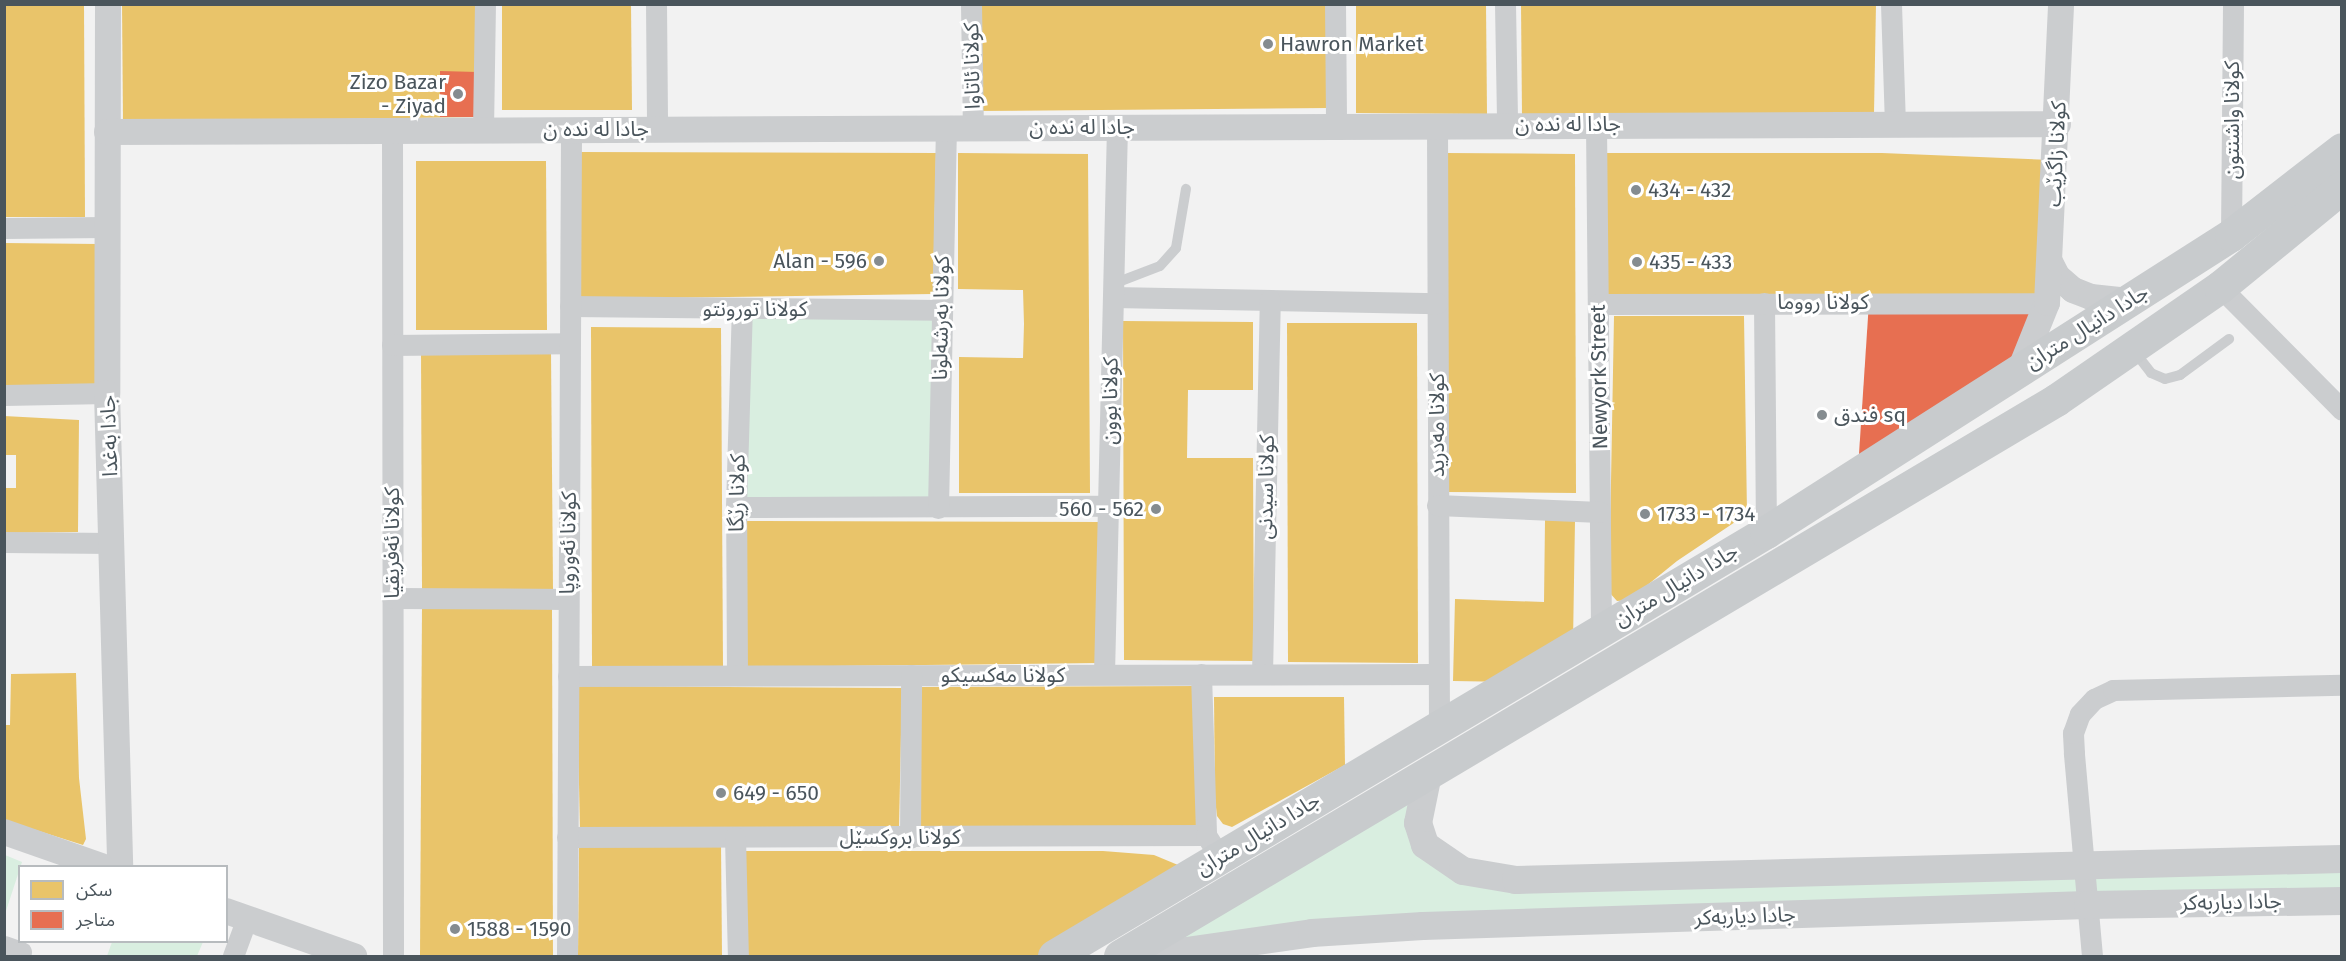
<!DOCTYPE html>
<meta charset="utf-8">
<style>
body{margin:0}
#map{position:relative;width:2346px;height:961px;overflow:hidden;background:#f2f2f2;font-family:"Fira Sans","Noto Sans Arabic",sans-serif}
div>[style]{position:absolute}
.green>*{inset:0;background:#d9eee0}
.homes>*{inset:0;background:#e9c46a}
.shops>*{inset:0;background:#e76f51}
.service>*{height:10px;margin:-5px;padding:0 5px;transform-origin:5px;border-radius:5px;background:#cbcdcf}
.minor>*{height:21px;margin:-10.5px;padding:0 10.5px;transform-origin:10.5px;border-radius:10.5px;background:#cbcdcf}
.tertiary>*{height:26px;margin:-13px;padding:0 13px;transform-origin:13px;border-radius:13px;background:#cbcdcf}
.secondary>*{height:28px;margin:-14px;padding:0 14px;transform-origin:14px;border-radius:14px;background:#cbcdcf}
.primary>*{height:33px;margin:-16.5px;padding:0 16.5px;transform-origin:16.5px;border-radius:16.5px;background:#c8cbcd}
.dots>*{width:16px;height:16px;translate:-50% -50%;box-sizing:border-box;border:3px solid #fff;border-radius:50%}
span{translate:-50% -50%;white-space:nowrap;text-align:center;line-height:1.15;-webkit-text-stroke:6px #fff;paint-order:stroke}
.poi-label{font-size:21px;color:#4a555c}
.left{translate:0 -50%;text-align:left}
.right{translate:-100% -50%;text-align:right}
.street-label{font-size:21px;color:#4a555c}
.frame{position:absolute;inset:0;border:6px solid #4a555c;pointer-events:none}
.legend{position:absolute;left:18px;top:865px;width:210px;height:78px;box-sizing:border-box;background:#fff;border:2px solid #b7bbbe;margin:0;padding:8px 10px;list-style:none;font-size:18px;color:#4a555c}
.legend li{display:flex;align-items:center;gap:12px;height:30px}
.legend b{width:30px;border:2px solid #b7bbbe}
</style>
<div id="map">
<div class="green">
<i style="clip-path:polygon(742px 310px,940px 310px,938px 508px,736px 507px)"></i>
<i style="clip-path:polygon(1428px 774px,1418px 823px,1463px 871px,2341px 859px,2341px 901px,1423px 926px,1151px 956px)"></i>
<i style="clip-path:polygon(5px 855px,22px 862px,5px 914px)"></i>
<i style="clip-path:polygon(112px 942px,203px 942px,197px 956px,107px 956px)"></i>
</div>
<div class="homes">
<i style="clip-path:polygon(4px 4px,84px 4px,85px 217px,4px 217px)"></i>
<i style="clip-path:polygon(122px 4px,479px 4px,477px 117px,123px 122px)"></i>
<i style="clip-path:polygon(502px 4px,631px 4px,632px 110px,502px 110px)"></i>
<i style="clip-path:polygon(976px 4px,1330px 4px,1328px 108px,976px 111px)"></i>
<i style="clip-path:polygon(1356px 4px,1486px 4px,1487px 114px,1356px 113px)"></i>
<i style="clip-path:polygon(1521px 4px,1876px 4px,1874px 113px,1522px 116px)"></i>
<i style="clip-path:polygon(577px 152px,936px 153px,933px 294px,580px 299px)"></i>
<i style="clip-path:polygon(958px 153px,1088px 154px,1090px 493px,959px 493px,959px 357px,1023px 358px,1024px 324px,1023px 290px,958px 289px)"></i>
<i style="clip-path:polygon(1445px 153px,1575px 154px,1576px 493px,1446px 492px)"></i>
<i style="clip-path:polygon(1602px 153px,1882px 153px,2052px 160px,2045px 299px,1603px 298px)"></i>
<i style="clip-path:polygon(416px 161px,546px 161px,547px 330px,416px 330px)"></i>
<i style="clip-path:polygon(4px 243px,98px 244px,95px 385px,4px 385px)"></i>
<i style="clip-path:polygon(1614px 316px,1744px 316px,1747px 514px,1677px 561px,1629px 600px,1617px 601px,1609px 592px)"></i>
<i style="clip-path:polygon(1123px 321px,1253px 322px,1253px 390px,1188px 390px,1187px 458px,1253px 458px,1254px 661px,1124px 660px)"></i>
<i style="clip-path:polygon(1287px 323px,1417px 323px,1418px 663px,1288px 662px)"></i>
<i style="clip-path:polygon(591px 327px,721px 328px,723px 667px,592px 666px)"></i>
<i style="clip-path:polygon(421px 351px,551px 352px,553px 589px,422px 589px)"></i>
<i style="clip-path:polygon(4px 416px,79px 420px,78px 532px,4px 533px,4px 488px,16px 488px,16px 455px,4px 455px)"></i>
<i style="clip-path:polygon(1545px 520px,1575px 521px,1573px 642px,1512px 682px,1453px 681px,1455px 599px,1544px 602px)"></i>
<i style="clip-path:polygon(743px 521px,1101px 522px,1098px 663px,745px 667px)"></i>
<i style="clip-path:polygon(422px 606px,552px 607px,553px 956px,420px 956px)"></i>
<i style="clip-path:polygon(76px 673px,79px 778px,86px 839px,83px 845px,4px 820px,4px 725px,10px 725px,11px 674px)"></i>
<i style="clip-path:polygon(577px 686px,902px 688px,899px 828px,580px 832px)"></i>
<i style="clip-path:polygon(1197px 686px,1199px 828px,917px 833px,915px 687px)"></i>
<i style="clip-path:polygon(1214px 697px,1344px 697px,1345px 765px,1232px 827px,1223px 824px,1217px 816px,1215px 799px)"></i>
<i style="clip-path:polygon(721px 844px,722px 956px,578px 956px,579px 846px)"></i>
<i style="clip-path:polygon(744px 851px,1103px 851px,1154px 855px,1178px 865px,1038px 956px,746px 956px)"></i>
</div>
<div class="shops">
<i style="clip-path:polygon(440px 71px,477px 72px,477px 117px,440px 117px)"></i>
<i style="clip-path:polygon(1869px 302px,2037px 302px,2020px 370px,1858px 469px)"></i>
</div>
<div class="service">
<i style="left:1113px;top:284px;width:50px;rotate:-21deg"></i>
<i style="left:1160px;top:266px;width:24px;rotate:-48deg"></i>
<i style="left:1176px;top:248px;width:60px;rotate:-80.4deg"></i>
<i style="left:2134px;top:351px;width:28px;rotate:52deg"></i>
<i style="left:2151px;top:373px;width:15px;rotate:23deg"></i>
<i style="left:2165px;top:379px;width:16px;rotate:-15deg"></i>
<i style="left:2180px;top:375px;width:61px;rotate:-36.3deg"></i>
</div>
<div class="minor">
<i style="left:656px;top:4px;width:125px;rotate:89.5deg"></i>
<i style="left:971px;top:4px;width:124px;rotate:89.1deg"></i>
<i style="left:1335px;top:4px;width:122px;rotate:89.5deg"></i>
<i style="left:1505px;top:4px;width:120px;rotate:89deg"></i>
<i style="left:1891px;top:4px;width:120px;rotate:88.1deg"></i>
<i style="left:1437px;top:125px;width:599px;rotate:89.81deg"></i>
<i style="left:1596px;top:125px;width:504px;rotate:89.43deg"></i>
<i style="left:392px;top:130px;width:826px;rotate:89.93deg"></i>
<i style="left:483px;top:130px;width:126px;rotate:-89.1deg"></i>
<i style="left:4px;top:228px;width:102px;rotate:-0.6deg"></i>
<i style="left:2231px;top:235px;width:231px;rotate:-89.5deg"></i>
<i style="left:2220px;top:287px;width:173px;rotate:45.2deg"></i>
<i style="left:1113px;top:297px;width:324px;rotate:1.1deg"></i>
<i style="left:1764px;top:303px;width:229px;rotate:89.5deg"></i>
<i style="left:1598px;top:304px;width:449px;rotate:-0.1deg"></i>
<i style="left:570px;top:306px;width:370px;rotate:0.6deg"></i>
<i style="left:392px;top:345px;width:178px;rotate:-0.6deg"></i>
<i style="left:4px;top:395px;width:103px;rotate:-1.1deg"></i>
<i style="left:1437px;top:505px;width:163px;rotate:2.5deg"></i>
<i style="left:736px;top:507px;width:372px;rotate:-0.2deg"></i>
<i style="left:938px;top:508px;width:380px;rotate:-88.8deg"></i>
<i style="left:4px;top:542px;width:108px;rotate:0.5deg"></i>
<i style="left:392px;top:598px;width:175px;rotate:0.3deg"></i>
<i style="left:1104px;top:674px;width:547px;rotate:-88.64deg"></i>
<i style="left:1201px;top:674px;width:161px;rotate:88.2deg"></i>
<i style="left:1262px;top:674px;width:374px;rotate:-88.8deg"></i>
<i style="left:737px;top:675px;width:168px;rotate:-90.3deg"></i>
<i style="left:736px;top:507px;width:197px;rotate:-88.3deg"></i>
<i style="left:568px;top:676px;width:870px;rotate:-0.13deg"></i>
<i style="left:567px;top:837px;width:639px;rotate:-0.18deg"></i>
<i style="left:1206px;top:835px;width:26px;rotate:58deg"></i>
<i style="left:735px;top:837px;width:119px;rotate:88.6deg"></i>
<i style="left:910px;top:838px;width:163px;rotate:-89.6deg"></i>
<i style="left:4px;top:946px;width:18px;rotate:19deg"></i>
<i style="left:233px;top:956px;width:40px;rotate:-69.8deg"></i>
<i style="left:567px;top:956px;width:827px;rotate:-89.72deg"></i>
<i style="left:2092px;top:956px;width:204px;rotate:-95.1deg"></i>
<i style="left:2074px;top:753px;width:20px;rotate:-93deg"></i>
<i style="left:2073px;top:733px;width:20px;rotate:-70deg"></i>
<i style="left:2080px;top:714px;width:21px;rotate:-47deg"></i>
<i style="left:2094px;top:699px;width:21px;rotate:-25deg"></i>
<i style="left:2113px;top:690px;width:229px;rotate:-1.3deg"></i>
</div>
<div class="tertiary">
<i style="left:108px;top:4px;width:389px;rotate:90.1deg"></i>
<i style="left:107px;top:393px;width:473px;rotate:88.4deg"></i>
<i style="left:107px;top:132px;width:1951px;rotate:-0.23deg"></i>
<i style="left:2050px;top:262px;width:16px;rotate:63deg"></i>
<i style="left:2057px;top:276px;width:21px;rotate:41deg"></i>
<i style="left:2073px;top:290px;width:19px;rotate:21deg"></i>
<i style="left:2091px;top:297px;width:38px;rotate:6deg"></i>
<i style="left:2020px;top:370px;width:72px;rotate:-68.1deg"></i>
<i style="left:2047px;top:303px;width:299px;rotate:-87.3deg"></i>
<i style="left:4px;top:832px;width:103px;rotate:19.3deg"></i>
<i style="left:226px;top:911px;width:136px;rotate:19.4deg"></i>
</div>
<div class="secondary">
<i style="left:1428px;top:774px;width:50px;rotate:101.5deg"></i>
<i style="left:1418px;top:823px;width:23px;rotate:72deg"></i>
<i style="left:1425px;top:845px;width:46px;rotate:34.4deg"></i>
<i style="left:1463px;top:871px;width:54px;rotate:9.6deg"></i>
<i style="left:1516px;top:880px;width:826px;rotate:-1.46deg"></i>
<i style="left:1151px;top:956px;width:163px;rotate:-8.1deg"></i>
<i style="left:1312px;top:933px;width:111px;rotate:-3.6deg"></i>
<i style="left:1423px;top:926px;width:665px;rotate:-1.81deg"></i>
<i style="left:2088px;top:905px;width:254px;rotate:-0.9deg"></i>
</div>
<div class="primary">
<i style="left:1054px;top:956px;width:829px;rotate:-30.77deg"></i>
<i style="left:1766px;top:532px;width:552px;rotate:-32.57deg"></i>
<i style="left:2231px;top:235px;width:140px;rotate:-37.8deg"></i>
<i style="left:1120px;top:956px;width:1089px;rotate:-30.71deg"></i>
<i style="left:2056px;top:400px;width:199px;rotate:-34.6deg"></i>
<i style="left:2220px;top:287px;width:158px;rotate:-39.3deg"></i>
</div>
<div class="dots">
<i style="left:1268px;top:44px;background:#858c90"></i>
<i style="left:458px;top:94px;background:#858c90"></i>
<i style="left:1636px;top:190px;background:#858c90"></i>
<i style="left:879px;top:261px;background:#858c90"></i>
<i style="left:1637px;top:262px;background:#858c90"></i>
<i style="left:1822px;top:415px;background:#858c90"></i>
<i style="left:1156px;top:509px;background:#858c90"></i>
<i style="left:1645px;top:514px;background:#858c90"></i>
<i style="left:721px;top:793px;background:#858c90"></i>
<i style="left:455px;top:929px;background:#858c90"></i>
</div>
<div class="poi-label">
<span class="left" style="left:1280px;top:44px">Hawron Market</span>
<span class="right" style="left:446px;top:94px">Zizo Bazar<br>- Ziyad</span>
<span class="left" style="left:1648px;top:190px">434 - 432</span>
<span class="right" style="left:867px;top:261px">Alan - 596</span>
<span class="left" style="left:1649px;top:262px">435 - 433</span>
<span class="left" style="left:1834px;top:415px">فندق sq</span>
<span class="right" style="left:1144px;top:509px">560 - 562</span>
<span class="left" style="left:1657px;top:514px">1733 - 1734</span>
<span class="left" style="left:733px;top:793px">649 - 650</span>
<span class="left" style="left:467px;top:929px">1588 - 1590</span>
</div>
<div class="street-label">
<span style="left:972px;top:66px;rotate:-91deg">كولانا ئاتاوا</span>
<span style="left:2232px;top:120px;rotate:-90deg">كولانا واشنتون</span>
<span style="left:1568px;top:124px">جادا له نده ن</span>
<span style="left:1082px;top:127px">جادا له نده ن</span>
<span style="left:596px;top:129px">جادا له نده ن</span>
<span style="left:2056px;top:154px;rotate:-87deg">كولانا زاگرێب</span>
<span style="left:1823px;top:302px">كولانا رووما</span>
<span style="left:755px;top:309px">كولانا تورونتو</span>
<span style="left:941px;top:318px;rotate:-89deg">كولانا به‌رشه‌لونا</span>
<span style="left:2087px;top:327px;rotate:-32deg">جادا دانيال متران</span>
<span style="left:1599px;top:377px;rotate:-91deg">Newyork Street</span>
<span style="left:1110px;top:401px;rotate:-89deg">كولانا بوون</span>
<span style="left:1437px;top:425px;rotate:-90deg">كولانا مه‌درید</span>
<span style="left:109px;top:436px;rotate:-92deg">جادا بەغدا</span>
<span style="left:1266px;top:487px;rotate:-89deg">كولانا سيدنى</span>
<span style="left:737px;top:493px;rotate:-89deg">كولانا رێگا</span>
<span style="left:392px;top:543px;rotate:-90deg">كولانا ئه‌فریقیا</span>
<span style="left:568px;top:543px;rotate:-89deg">كولانا ئه‌وروپا</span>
<span style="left:1676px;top:585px;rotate:-31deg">جادا دانيال متران</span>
<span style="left:1003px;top:675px">كولانا مەکسیکو</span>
<span style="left:1258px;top:834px;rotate:-31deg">جادا دانيال متران</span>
<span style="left:900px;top:837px">كولانا بروکسێل</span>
<span style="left:2231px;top:902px;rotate:-1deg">جادا دیاربه‌كر</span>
<span style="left:1745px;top:916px;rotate:-2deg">جادا دیاربه‌كر</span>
</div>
<div class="frame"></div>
<ul class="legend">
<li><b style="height:16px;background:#e9c46a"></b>سكن</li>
<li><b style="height:16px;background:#e76f51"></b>متاجر</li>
</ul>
</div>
